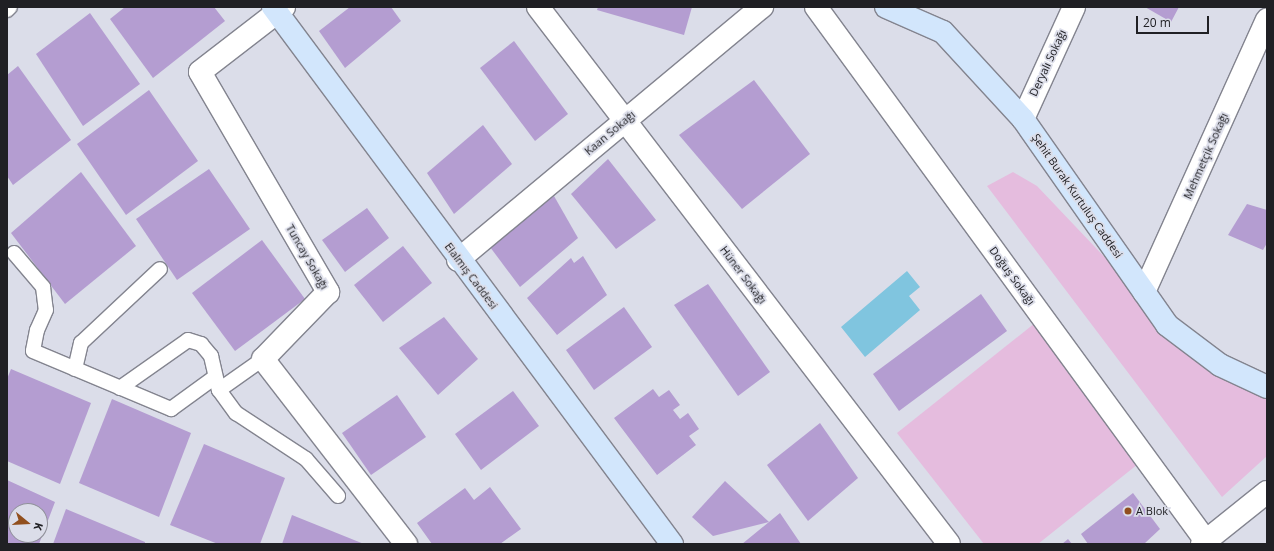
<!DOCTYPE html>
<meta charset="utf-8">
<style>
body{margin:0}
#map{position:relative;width:1274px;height:551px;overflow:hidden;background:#dbdde9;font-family:"Open Sans",sans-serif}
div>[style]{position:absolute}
.green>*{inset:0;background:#e5bcde}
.water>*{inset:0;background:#80c5df}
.building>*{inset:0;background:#b49dd1}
.roads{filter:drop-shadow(1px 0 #83848f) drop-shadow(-1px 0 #83848f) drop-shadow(0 1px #83848f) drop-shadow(0 -1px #83848f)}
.lane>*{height:14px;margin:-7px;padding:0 7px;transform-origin:7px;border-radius:7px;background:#fff}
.street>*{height:22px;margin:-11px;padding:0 11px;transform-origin:11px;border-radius:11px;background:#fff}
.secondary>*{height:22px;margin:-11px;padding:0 11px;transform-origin:11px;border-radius:11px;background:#d2e6fc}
.dots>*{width:11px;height:11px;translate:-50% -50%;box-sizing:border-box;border:2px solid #dbdde9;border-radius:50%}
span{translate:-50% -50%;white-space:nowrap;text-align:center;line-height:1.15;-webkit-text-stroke:3.5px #dbdde9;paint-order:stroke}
.street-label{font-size:11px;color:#202024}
.poi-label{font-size:11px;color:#202024}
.left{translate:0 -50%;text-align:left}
.frame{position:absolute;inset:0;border:8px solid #202024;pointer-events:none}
.north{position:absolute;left:8px;top:503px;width:40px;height:40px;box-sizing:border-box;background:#dbdde9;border:1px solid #90919a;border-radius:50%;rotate:108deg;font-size:11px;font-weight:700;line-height:16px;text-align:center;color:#202024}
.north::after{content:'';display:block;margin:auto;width:14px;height:18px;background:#914f1e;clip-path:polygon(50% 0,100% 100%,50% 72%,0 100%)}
.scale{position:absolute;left:1136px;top:16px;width:73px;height:18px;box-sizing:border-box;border:2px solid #202024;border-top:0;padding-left:5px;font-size:12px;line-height:14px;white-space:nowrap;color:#202024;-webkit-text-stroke:3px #dbdde9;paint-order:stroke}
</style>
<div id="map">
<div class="green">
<i style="clip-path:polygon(1013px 172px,1037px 186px,1113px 266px,1267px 395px,1267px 456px,1222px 497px,987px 186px)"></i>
<i style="clip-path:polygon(1035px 323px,1143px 460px,1038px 544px,984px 544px,897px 433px)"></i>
</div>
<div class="water">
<i style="clip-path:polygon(907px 271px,920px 287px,909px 296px,920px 310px,865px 357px,841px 327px)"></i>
</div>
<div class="building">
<i style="clip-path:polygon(125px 7px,214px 7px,225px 21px,153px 78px,110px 19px)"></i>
<i style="clip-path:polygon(350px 7px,391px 7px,401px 21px,345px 68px,319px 31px)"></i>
<i style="clip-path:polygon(598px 7px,692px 7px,684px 35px,597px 10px)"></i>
<i style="clip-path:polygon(1145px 7px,1179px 7px,1171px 22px)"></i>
<i style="clip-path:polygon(90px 13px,140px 84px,83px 126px,36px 54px)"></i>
<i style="clip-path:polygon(514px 41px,568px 114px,535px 141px,480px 68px)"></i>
<i style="clip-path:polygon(18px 66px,71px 140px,13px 185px,7px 176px,7px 75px)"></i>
<i style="clip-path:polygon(754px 80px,810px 154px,742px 209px,679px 135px)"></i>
<i style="clip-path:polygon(149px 90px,198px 161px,126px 215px,77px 144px)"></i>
<i style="clip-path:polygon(483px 125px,512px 164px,454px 214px,427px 173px)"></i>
<i style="clip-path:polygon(608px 159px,656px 220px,616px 249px,571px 194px)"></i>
<i style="clip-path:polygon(209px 169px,250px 229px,177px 280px,136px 219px)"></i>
<i style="clip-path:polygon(81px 172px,136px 246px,65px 304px,11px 233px)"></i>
<i style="clip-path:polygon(554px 196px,578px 238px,520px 287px,487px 243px)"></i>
<i style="clip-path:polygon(1247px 204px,1267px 210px,1267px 243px,1263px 250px,1228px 235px)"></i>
<i style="clip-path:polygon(367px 208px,389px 238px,345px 272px,322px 240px)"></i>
<i style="clip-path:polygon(262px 240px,305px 299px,235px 351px,192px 293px)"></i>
<i style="clip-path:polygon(403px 246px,432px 283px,383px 322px,354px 285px)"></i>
<i style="clip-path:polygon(583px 256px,607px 295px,557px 335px,527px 298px,571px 258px,574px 263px)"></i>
<i style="clip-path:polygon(708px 284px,770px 372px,738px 396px,674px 305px)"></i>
<i style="clip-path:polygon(981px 294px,1007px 331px,899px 411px,873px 374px)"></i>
<i style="clip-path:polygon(624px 307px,652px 347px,594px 390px,566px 350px)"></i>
<i style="clip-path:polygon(444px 317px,478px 359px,438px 395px,399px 348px)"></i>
<i style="clip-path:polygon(11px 369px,91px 403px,60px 484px,7px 461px,7px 379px)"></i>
<i style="clip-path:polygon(653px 389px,659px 397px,669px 390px,680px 405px,673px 410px,680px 419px,688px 413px,699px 429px,689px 436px,696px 445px,657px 475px,614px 418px)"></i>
<i style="clip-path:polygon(513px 391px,539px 426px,481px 470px,455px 434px)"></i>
<i style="clip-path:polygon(397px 395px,426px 437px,371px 475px,342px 433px)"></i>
<i style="clip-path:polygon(112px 399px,191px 433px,159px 517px,79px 483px)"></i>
<i style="clip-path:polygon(820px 423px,858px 478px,808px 521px,767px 465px)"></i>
<i style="clip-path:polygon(204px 444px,285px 478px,260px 544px,218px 544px,170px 525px)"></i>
<i style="clip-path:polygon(evenodd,7px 480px,55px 502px,39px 544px,7px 544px,7px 480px,16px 511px,40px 511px,40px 535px,16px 535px,16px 511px)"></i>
<i style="clip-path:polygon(725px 481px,769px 522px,713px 536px,692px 517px)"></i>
<i style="clip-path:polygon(490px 487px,521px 529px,500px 544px,432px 544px,417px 523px,465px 488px,474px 500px)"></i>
<i style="clip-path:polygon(1133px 493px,1160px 529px,1144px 544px,1088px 544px,1081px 534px)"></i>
<i style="clip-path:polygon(66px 509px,145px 542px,145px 544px,53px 544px)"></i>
<i style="clip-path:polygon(780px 513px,801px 544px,742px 544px,769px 522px)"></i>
<i style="clip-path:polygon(292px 515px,364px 544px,282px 544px)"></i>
<i style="clip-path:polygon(1068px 539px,1072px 544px,1062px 544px)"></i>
</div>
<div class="roads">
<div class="lane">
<i style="left:7px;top:10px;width:4px;rotate:-45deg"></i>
<i style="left:14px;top:253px;width:45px;rotate:49.5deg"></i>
<i style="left:43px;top:287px;width:23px;rotate:83deg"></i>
<i style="left:46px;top:310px;width:22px;rotate:114deg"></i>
<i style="left:37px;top:330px;width:21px;rotate:101deg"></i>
<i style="left:33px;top:351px;width:150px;rotate:22.8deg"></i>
<i style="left:171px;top:409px;width:54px;rotate:-36deg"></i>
<i style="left:75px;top:369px;width:27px;rotate:-77deg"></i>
<i style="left:81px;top:343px;width:108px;rotate:-43.1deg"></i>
<i style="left:120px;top:388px;width:83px;rotate:-35.2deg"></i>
<i style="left:188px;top:340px;width:14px;rotate:17deg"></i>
<i style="left:201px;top:344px;width:16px;rotate:50deg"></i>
<i style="left:211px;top:356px;width:35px;rotate:77deg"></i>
<i style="left:219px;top:390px;width:29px;rotate:54deg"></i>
<i style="left:236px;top:413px;width:84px;rotate:33.3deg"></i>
<i style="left:306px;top:459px;width:49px;rotate:49.1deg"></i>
<i style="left:219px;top:390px;width:54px;rotate:-35.2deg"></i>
</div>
<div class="street">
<i style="left:284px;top:7px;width:106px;rotate:142.3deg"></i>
<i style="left:200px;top:72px;width:255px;rotate:59.8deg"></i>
<i style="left:328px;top:292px;width:93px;rotate:134.1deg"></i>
<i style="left:263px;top:359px;width:234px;rotate:52.3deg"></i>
<i style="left:538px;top:7px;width:676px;rotate:52.57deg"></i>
<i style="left:816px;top:7px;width:665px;rotate:53.87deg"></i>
<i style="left:1023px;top:119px;width:123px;rotate:-65.5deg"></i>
<i style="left:458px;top:260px;width:396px;rotate:-39.8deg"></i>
<i style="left:1144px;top:292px;width:299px;rotate:-65.7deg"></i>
<i style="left:1202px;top:544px;width:83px;rotate:-38.7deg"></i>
</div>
<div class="secondary">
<i style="left:273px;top:7px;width:669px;rotate:53.39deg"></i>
<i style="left:886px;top:7px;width:62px;rotate:23.7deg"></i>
<i style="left:943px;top:32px;width:118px;rotate:47.4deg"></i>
<i style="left:1023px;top:119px;width:251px;rotate:55deg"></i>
<i style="left:1167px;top:325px;width:66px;rotate:37deg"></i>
<i style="left:1220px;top:365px;width:52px;rotate:25.1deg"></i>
</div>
</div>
<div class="dots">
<i style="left:1128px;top:511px;background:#914f1e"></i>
</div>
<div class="street-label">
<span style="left:1048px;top:63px;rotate:-65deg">Deryalı Sokağı</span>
<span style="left:610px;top:133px;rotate:-40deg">Kaan Sokağı</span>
<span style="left:1206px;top:156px;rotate:-66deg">Mehmetçik Sokağı</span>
<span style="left:1077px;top:196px;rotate:55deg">Şehit Burak Kurtuluş Caddesi</span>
<span style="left:307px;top:257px;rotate:60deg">Tuncay Sokağı</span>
<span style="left:743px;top:275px;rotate:53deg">Hüner Sokağı</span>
<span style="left:471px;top:276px;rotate:53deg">Elalmış Caddesi</span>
<span style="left:1012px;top:276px;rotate:54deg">Doğuş Sokağı</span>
</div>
<div class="poi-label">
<span class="left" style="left:1136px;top:511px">A Blok</span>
</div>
<div class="frame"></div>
<div class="north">K</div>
<div class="scale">20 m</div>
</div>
